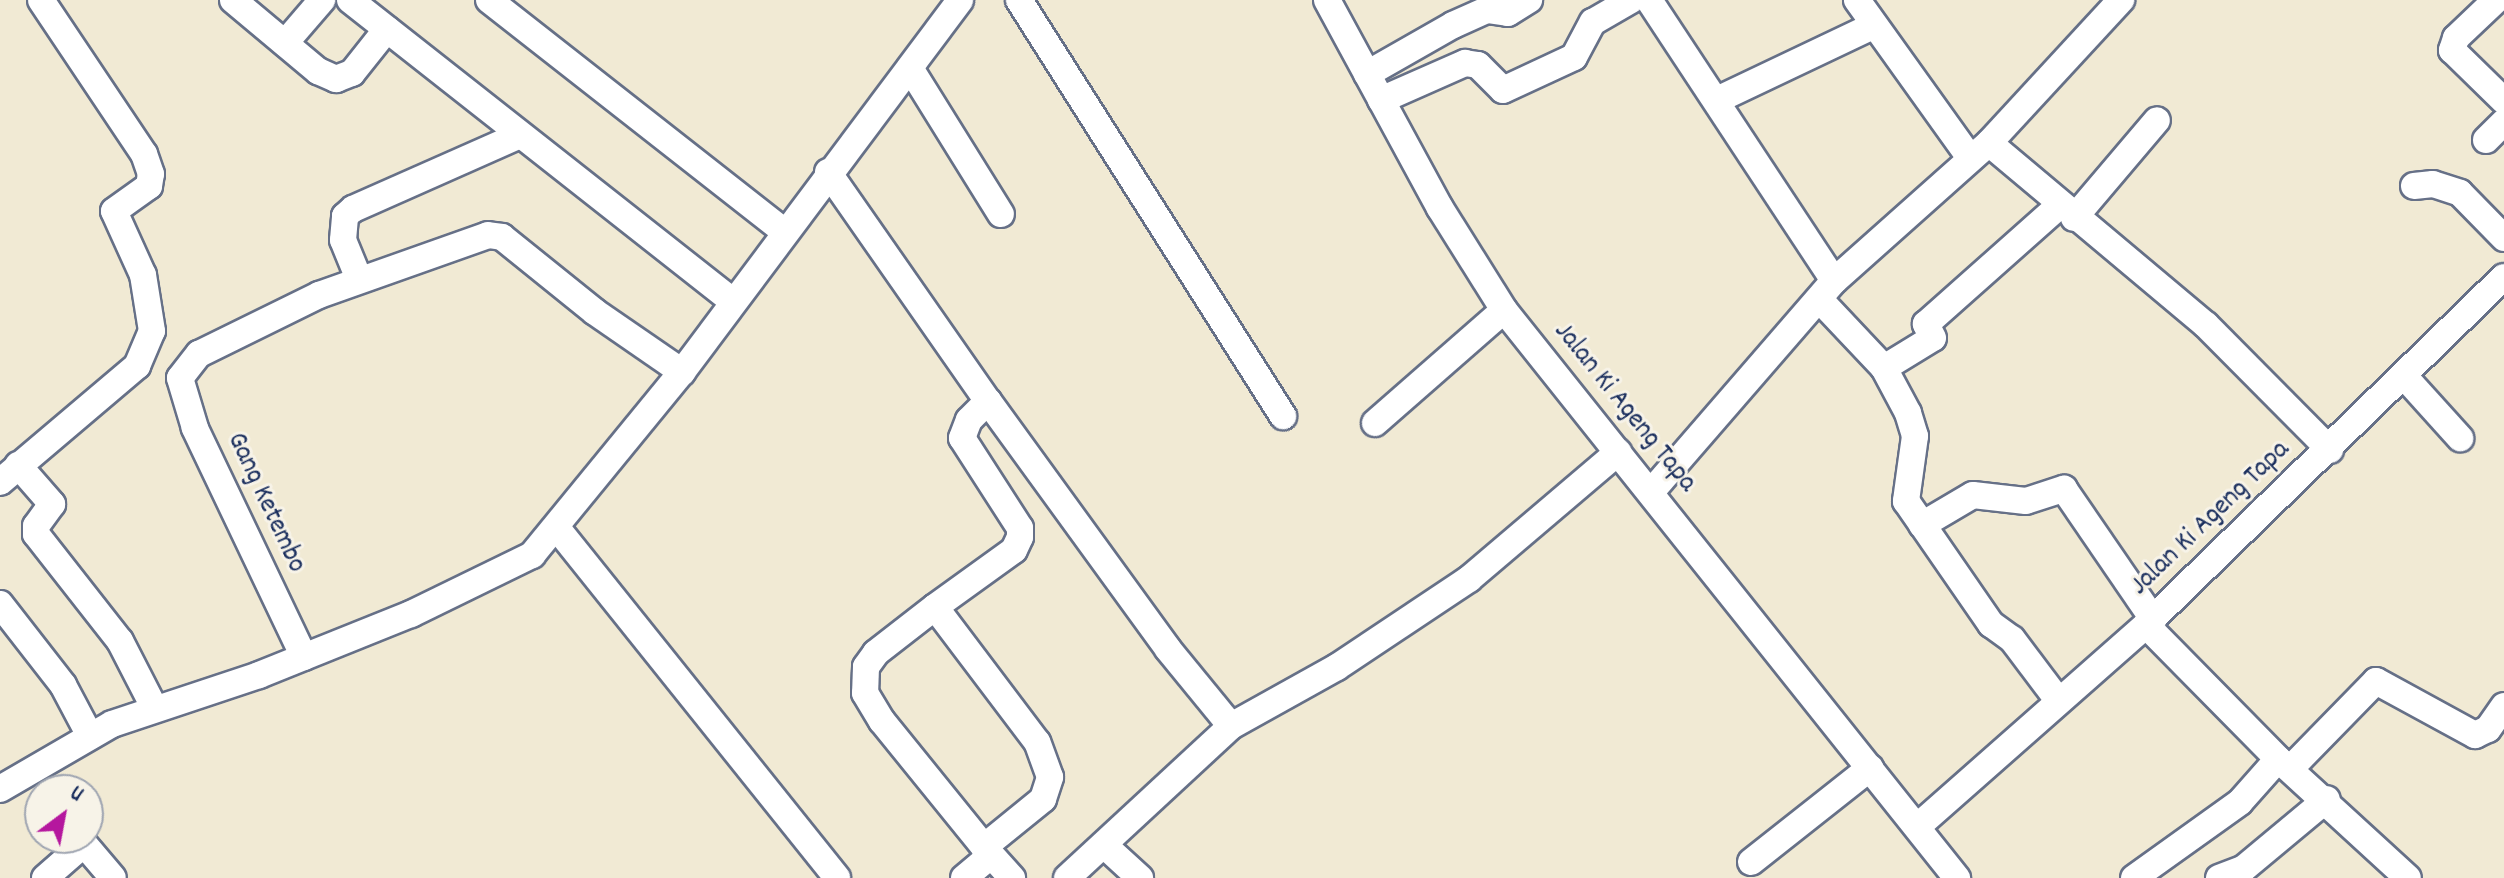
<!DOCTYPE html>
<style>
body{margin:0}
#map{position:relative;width:2504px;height:878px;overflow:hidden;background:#f1ead4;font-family:Dekko,sans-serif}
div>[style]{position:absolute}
.roads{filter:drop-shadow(2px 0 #667087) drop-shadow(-2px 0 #667087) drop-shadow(0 2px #667087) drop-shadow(0 -2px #667087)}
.minor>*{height:26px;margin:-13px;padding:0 13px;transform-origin:13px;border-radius:13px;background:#fff}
span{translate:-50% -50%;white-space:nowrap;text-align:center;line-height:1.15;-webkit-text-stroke:6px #f7f3e8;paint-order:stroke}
.street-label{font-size:28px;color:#1b2f5e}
.north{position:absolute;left:24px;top:774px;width:80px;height:80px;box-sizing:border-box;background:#f7f3e8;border:2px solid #9fa5b1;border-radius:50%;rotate:32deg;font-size:22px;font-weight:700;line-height:32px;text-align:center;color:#1b2f5e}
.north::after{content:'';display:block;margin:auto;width:28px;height:36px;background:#b5179e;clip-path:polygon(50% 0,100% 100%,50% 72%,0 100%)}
</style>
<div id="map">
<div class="roads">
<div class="minor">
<i style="left:233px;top:0;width:111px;rotate:39.9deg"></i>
<i style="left:318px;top:71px;width:20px;rotate:24deg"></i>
<i style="left:336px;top:79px;width:17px;rotate:-21deg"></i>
<i style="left:352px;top:73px;width:56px;rotate:-51.5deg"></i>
<i style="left:350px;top:0;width:487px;rotate:38.2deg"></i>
<i style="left:489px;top:0;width:375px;rotate:38.1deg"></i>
<i style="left:1019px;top:0;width:493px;rotate:57.6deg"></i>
<i style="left:1327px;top:0;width:237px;rotate:61.5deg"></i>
<i style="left:1440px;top:208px;width:120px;rotate:57.9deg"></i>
<i style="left:1504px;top:310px;width:727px;rotate:51.43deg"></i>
<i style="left:1649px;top:0;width:336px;rotate:56.6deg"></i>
<i style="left:1857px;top:0;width:194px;rotate:54.4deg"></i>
<i style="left:2496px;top:0;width:55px;rotate:136.5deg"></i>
<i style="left:2456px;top:38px;width:13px;rotate:108deg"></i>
<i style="left:2452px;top:50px;width:73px;rotate:44.4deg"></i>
<i style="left:285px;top:43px;width:57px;rotate:-49.3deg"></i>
<i style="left:910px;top:68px;width:172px;rotate:58.1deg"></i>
<i style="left:1367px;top:74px;width:99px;rotate:-29.7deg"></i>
<i style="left:1453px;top:25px;width:37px;rotate:-24deg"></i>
<i style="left:1487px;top:10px;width:21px;rotate:8deg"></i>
<i style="left:1508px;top:13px;width:25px;rotate:-32deg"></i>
<i style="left:1381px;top:100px;width:92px;rotate:-23.8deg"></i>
<i style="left:1465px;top:63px;width:13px;rotate:9deg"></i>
<i style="left:1478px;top:65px;width:35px;rotate:45deg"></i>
<i style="left:1503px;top:90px;width:78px;rotate:-24.9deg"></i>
<i style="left:1574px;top:57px;width:40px;rotate:-62deg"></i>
<i style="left:1593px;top:22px;width:44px;rotate:-30.1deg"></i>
<i style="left:1717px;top:100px;width:173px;rotate:-25.4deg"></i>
<i style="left:2486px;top:140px;width:25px;rotate:-45deg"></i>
<i style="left:1989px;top:143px;width:283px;rotate:40deg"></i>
<i style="left:2206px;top:325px;width:176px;rotate:45.2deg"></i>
<i style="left:828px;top:172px;width:279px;rotate:55.1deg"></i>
<i style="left:988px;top:401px;width:306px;rotate:54deg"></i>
<i style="left:1168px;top:649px;width:99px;rotate:50.7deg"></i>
<i style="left:2414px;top:186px;width:19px;rotate:-6deg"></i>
<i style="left:2433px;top:184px;width:28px;rotate:18deg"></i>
<i style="left:2460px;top:193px;width:63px;rotate:45.6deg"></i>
<i style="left:2074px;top:218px;width:128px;rotate:-49.7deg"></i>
<i style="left:359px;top:279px;width:42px;rotate:-112.3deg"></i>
<i style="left:343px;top:240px;width:24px;rotate:-85deg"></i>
<i style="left:345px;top:216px;width:11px;rotate:-41deg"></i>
<i style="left:353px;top:209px;width:180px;rotate:-23.9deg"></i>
<i style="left:1820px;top:300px;width:93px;rotate:46.7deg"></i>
<i style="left:1884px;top:368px;width:51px;rotate:61.9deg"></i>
<i style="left:1908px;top:413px;width:24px;rotate:73deg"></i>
<i style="left:1915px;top:436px;width:66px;rotate:97.9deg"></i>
<i style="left:1906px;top:501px;width:150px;rotate:55.4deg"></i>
<i style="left:1991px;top:624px;width:26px;rotate:36deg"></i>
<i style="left:2012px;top:639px;width:76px;rotate:53deg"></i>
<i style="left:1884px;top:368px;width:57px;rotate:-31.5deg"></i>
<i style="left:1933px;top:338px;width:16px;rotate:-117deg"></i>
<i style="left:1926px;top:324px;width:178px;rotate:-41.6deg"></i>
<i style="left:2404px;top:376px;width:84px;rotate:47.9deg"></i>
<i style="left:1375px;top:423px;width:171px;rotate:-41.2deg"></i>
<i style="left:18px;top:465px;width:52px;rotate:48.9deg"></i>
<i style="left:52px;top:504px;width:27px;rotate:126deg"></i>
<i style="left:36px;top:526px;width:8px;rotate:90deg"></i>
<i style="left:36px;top:534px;width:136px;rotate:51.9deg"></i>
<i style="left:120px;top:641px;width:76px;rotate:62.8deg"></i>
<i style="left:0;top:482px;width:180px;rotate:-40.3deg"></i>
<i style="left:137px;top:366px;width:38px;rotate:-67deg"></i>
<i style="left:152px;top:331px;width:57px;rotate:-99.1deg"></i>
<i style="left:143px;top:275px;width:70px;rotate:-114.4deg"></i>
<i style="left:114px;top:211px;width:43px;rotate:-35.5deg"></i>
<i style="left:149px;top:186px;width:12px;rotate:-81deg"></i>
<i style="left:151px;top:174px;width:21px;rotate:-109deg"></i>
<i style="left:144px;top:154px;width:185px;rotate:-123.8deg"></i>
<i style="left:1651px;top:492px;width:279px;rotate:-49.1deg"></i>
<i style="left:1834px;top:281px;width:208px;rotate:-41.7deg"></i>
<i style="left:1989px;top:143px;width:195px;rotate:-47.3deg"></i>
<i style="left:1922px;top:525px;width:59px;rotate:-30.5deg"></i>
<i style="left:1973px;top:495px;width:53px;rotate:6.5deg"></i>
<i style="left:2026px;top:501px;width:40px;rotate:-18deg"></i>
<i style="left:2064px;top:489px;width:158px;rotate:55.6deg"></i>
<i style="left:557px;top:528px;width:448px;rotate:51.3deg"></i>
<i style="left:0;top:604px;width:103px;rotate:52.1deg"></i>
<i style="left:63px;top:685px;width:58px;rotate:62.1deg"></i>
<i style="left:935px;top:607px;width:97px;rotate:-35.8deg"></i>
<i style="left:1014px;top:550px;width:14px;rotate:-65deg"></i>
<i style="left:1020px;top:537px;width:9px;rotate:-90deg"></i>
<i style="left:1020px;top:528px;width:107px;rotate:-122.8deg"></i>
<i style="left:962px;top:438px;width:19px;rotate:-69deg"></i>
<i style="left:969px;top:420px;width:27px;rotate:-45deg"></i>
<i style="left:2146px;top:625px;width:188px;rotate:45.4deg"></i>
<i style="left:2278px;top:759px;width:176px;rotate:42.5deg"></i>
<i style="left:304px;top:657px;width:254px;rotate:-115.5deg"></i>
<i style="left:195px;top:428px;width:52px;rotate:-106.7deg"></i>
<i style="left:180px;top:378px;width:31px;rotate:-52deg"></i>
<i style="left:199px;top:354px;width:134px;rotate:-26.2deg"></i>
<i style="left:319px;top:295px;width:179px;rotate:-19.5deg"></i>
<i style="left:488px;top:235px;width:14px;rotate:8deg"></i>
<i style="left:502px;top:237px;width:119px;rotate:38.9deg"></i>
<i style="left:595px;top:312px;width:106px;rotate:34.6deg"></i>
<i style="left:2290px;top:769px;width:123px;rotate:-45.7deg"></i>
<i style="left:2376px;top:681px;width:113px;rotate:28.6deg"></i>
<i style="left:2475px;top:735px;width:14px;rotate:-25deg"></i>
<i style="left:2488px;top:729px;width:28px;rotate:-55deg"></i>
<i style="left:0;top:789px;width:129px;rotate:-30.1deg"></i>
<i style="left:112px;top:724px;width:155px;rotate:-18.4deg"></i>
<i style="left:259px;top:675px;width:164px;rotate:-21.9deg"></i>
<i style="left:411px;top:614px;width:135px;rotate:-26deg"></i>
<i style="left:532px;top:555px;width:237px;rotate:-50.7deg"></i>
<i style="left:682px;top:372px;width:464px;rotate:-53.2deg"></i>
<i style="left:1917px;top:827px;width:305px;rotate:-41.4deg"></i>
<i style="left:2146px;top:625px;width:499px;rotate:-44.2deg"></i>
<i style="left:79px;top:838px;width:52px;rotate:49.6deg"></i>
<i style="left:1104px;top:845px;width:49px;rotate:42.5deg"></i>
<i style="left:984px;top:847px;width:76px;rotate:-39.1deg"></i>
<i style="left:1043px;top:799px;width:23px;rotate:-72deg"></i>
<i style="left:1050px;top:777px;width:37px;rotate:-110deg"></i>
<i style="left:1037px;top:742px;width:169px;rotate:-127.1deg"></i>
<i style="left:935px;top:607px;width:75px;rotate:142.1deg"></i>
<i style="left:876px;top:653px;width:17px;rotate:126deg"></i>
<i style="left:866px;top:667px;width:26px;rotate:92deg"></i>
<i style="left:865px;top:693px;width:33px;rotate:59deg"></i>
<i style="left:882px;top:721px;width:162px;rotate:51deg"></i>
<i style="left:984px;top:847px;width:42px;rotate:47.9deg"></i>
<i style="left:1751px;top:862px;width:152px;rotate:-38.3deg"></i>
<i style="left:45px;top:878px;width:52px;rotate:-41.1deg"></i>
<i style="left:964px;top:878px;width:35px;rotate:-40deg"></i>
<i style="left:1067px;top:878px;width:224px;rotate:-42.8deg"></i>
<i style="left:1231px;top:726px;width:121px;rotate:-29.1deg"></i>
<i style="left:1337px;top:667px;width:159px;rotate:-33.7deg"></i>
<i style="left:1469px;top:579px;width:196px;rotate:-40.4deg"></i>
<i style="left:2134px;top:878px;width:130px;rotate:-35.6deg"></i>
<i style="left:2240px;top:802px;width:57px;rotate:-48.5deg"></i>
<i style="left:2219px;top:878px;width:26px;rotate:-21deg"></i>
<i style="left:2243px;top:869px;width:109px;rotate:-39.8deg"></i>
</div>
</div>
<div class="street-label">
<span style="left:1624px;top:408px;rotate:51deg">Jalan Ki Ageng Tapa</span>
<span style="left:265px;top:503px;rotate:65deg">Gang Ketembo</span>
<span style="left:2211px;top:519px;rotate:-44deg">Jalan Ki Ageng Tapa</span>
</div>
<div class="north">U</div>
</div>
